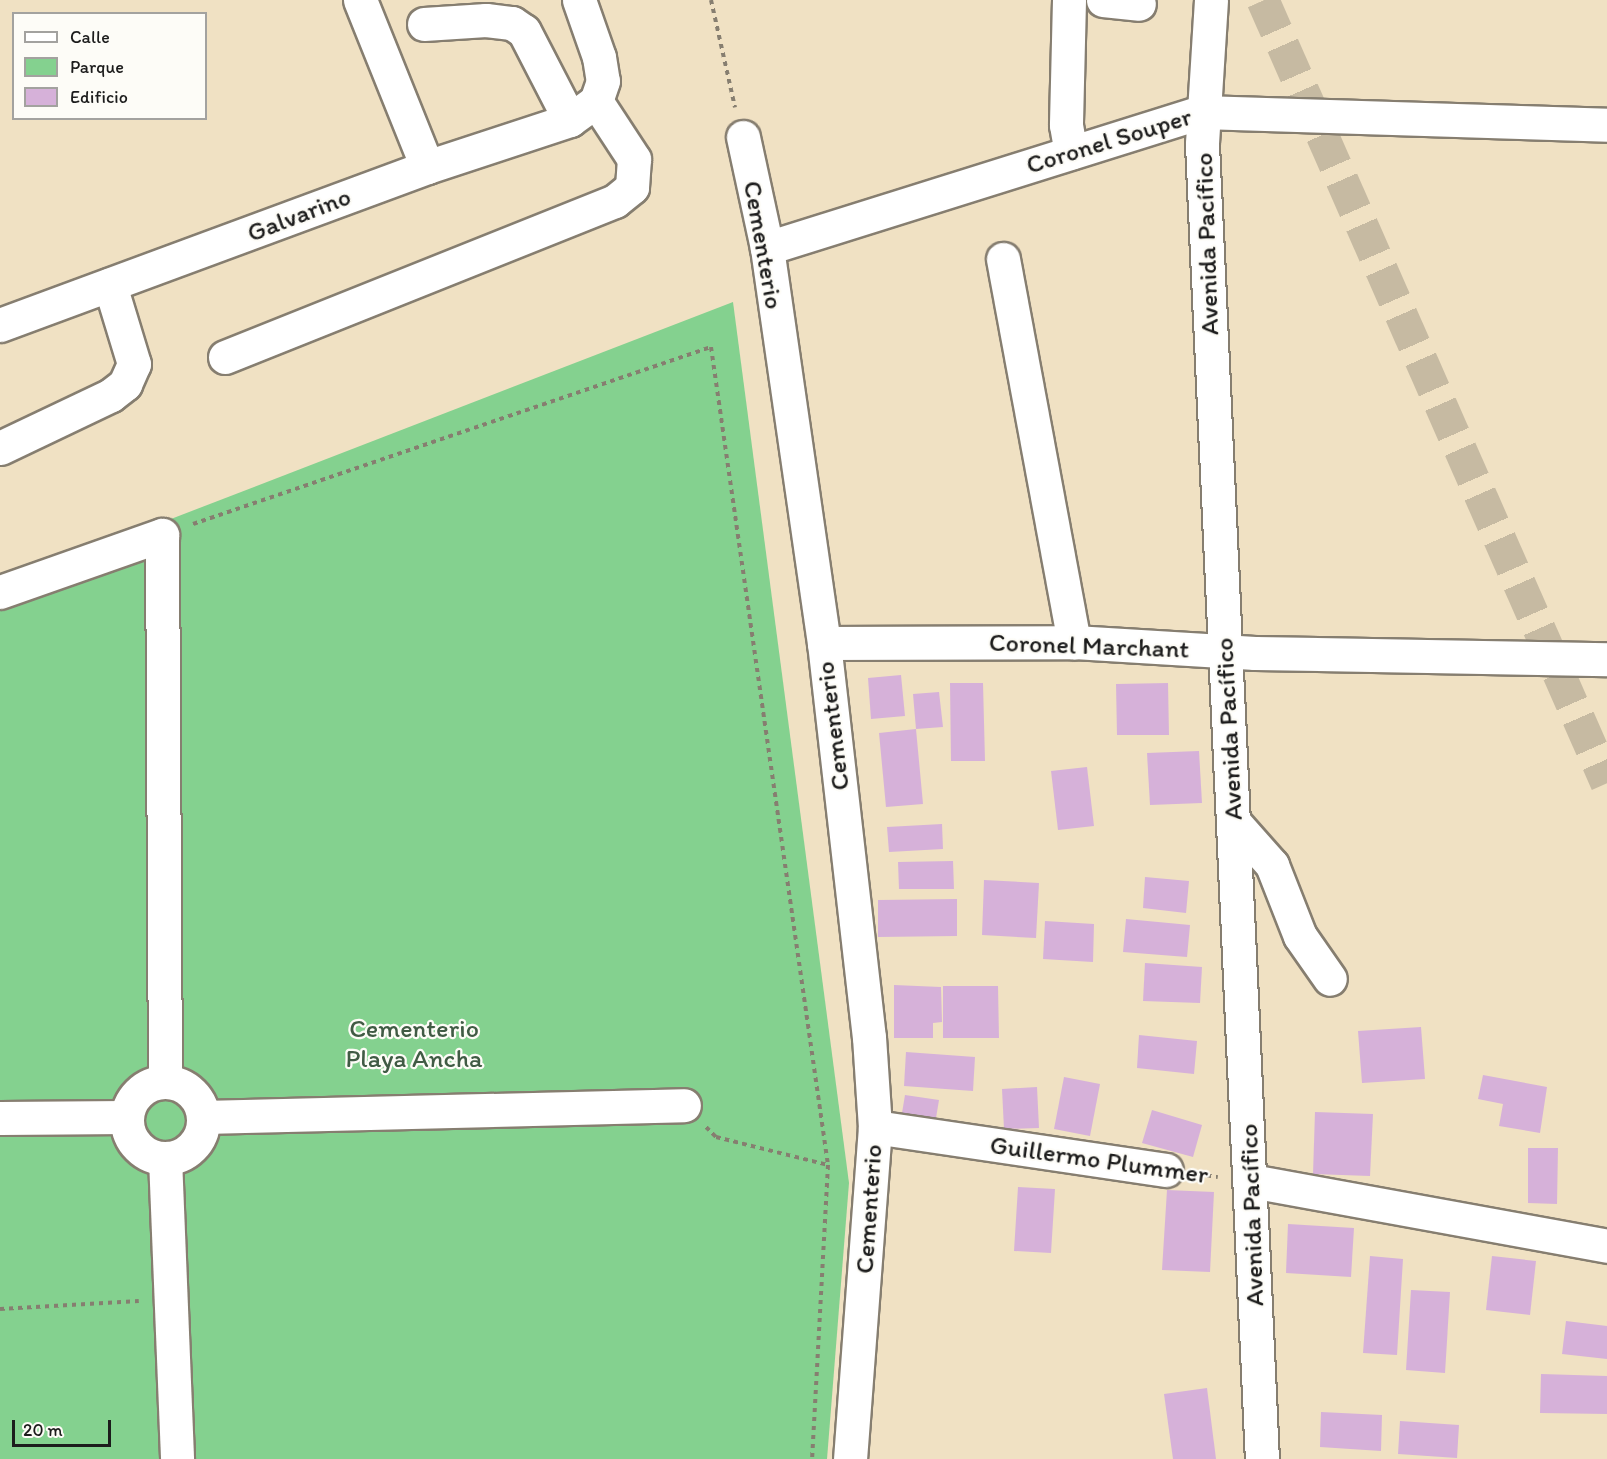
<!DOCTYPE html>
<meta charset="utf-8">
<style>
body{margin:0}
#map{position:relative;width:1607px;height:1459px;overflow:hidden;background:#f0e1c3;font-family:Itim,sans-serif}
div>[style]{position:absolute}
.green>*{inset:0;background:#84d18f}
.building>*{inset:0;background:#d6b1d9}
.highway-tunnel>*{height:33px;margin-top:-16.5px;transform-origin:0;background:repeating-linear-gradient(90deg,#c6baa2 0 33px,transparent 0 49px)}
.path>*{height:4px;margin-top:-2px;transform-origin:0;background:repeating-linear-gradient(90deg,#867e70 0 4.5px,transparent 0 9px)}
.roads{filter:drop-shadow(2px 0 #867e70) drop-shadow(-2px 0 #867e70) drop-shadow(0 2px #867e70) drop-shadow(0 -2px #867e70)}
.minor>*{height:33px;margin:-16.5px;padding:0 16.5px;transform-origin:16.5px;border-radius:16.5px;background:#fff}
.minor>.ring{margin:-16.5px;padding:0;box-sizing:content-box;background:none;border:33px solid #fff;border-radius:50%}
span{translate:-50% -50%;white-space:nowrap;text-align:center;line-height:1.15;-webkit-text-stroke:4.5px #fdfcf7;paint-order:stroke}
.street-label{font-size:26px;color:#1c1c1c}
.park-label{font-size:26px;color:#405b44}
.legend{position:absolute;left:12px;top:12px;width:195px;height:108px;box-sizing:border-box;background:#fdfcf7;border:2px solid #a3a29f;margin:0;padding:8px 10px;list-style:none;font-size:18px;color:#1c1c1c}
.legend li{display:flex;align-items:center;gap:12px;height:30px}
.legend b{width:30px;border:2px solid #a3a29f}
.scale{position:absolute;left:12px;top:1420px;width:99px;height:27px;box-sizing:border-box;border:3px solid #1c1c1c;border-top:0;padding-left:8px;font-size:18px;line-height:21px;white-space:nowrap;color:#1c1c1c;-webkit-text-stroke:4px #fdfcf7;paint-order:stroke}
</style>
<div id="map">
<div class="green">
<i style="clip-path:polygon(733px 302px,849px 1183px,827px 1459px,0 1459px,0 585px)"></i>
</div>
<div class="building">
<i style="clip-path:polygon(901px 675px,905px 716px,871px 719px,868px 678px)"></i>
<i style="clip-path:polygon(950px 683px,983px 683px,985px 761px,951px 761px)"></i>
<i style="clip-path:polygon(1168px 683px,1169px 735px,1117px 735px,1116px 684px)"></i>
<i style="clip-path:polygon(939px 692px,943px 727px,916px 729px,913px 694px)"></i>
<i style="clip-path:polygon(916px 729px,923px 804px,886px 807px,879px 733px)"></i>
<i style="clip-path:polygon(1199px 751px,1202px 803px,1150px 805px,1147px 753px)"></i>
<i style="clip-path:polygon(1087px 767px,1094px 826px,1058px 830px,1051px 771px)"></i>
<i style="clip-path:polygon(942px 824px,943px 849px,889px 852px,887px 827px)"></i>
<i style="clip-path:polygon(953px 861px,954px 889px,899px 889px,898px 862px)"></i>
<i style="clip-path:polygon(1145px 877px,1189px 881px,1186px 913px,1143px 908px)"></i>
<i style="clip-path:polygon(984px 880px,1039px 883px,1036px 938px,982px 935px)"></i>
<i style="clip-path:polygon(957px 899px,957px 936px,878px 937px,878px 900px)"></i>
<i style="clip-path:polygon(1126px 919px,1190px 925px,1187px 957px,1123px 952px)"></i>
<i style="clip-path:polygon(1045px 921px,1094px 924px,1093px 962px,1043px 959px)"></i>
<i style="clip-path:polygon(1145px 963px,1202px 967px,1200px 1003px,1143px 1001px)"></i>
<i style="clip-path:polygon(894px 985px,941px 987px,942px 1022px,933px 1023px,933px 1038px,894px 1038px)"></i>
<i style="clip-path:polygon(943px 986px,998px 986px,999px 1038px,943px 1038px)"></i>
<i style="clip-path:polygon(1421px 1027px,1425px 1079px,1362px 1083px,1358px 1031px)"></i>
<i style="clip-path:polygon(1139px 1035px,1197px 1041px,1194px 1074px,1137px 1068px)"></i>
<i style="clip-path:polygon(906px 1052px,975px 1057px,973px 1091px,904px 1086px)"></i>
<i style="clip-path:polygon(1483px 1075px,1547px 1087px,1540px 1133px,1499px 1126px,1503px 1104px,1478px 1099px)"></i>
<i style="clip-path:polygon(1064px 1077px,1100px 1084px,1090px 1136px,1054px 1129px)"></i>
<i style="clip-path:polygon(1037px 1087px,1039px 1128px,1004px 1129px,1002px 1089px)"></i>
<i style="clip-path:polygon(905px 1095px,939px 1100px,935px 1124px,901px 1119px)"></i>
<i style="clip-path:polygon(1152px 1110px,1202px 1125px,1193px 1157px,1142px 1143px)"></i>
<i style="clip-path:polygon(1315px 1112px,1373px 1114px,1370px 1176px,1313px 1174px)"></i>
<i style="clip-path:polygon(1528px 1148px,1558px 1148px,1557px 1204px,1528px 1203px)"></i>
<i style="clip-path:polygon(1018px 1187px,1055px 1189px,1051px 1253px,1014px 1251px)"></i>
<i style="clip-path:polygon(1167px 1190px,1214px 1192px,1210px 1272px,1162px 1270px)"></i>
<i style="clip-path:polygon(1288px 1224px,1354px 1228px,1351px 1277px,1286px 1273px)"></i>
<i style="clip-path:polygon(1370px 1256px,1403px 1259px,1397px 1355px,1363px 1353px)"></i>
<i style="clip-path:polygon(1492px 1256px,1536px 1261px,1530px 1315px,1486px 1310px)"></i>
<i style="clip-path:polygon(1411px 1290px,1450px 1292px,1445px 1373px,1406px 1370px)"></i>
<i style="clip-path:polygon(1566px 1321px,1607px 1326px,1607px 1359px,1562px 1354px)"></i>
<i style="clip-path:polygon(1541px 1374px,1607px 1376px,1607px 1414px,1540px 1413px)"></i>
<i style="clip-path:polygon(1207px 1388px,1216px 1459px,1173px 1459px,1164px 1394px)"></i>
<i style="clip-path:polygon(1321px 1412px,1382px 1415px,1381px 1451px,1320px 1447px)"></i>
<i style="clip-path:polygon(1400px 1421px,1459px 1425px,1457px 1458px,1398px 1454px)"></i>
</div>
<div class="highway-tunnel">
<i style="left:1263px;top:0;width:855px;rotate:66.28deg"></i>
</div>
<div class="path">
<i style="left:711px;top:0;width:110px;rotate:77.4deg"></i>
<i style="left:193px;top:524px;width:547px;rotate:-18.87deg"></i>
<i style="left:711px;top:347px;width:826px;rotate:81.86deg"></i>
<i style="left:706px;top:1127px;width:14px;rotate:45deg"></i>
<i style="left:716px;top:1137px;width:115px;rotate:14deg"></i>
<i style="left:828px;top:1165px;width:294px;rotate:93.1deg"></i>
<i style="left:1198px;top:1174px;width:20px;rotate:9deg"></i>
<i style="left:0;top:1309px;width:139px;rotate:-3.3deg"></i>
</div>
<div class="roads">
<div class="minor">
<i style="left:360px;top:0;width:180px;rotate:68.1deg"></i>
<i style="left:579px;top:0;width:60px;rotate:70.7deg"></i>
<i style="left:599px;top:57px;width:24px;rotate:81deg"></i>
<i style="left:603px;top:81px;width:21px;rotate:109deg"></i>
<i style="left:1069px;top:0;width:125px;rotate:91.4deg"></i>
<i style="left:1066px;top:125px;width:28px;rotate:80deg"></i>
<i style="left:1103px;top:0;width:36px;rotate:6deg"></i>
<i style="left:1211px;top:0;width:144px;rotate:93.6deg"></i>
<i style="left:1202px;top:144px;width:1316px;rotate:87.39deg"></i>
<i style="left:424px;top:24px;width:62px;rotate:-3.7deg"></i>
<i style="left:486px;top:20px;width:26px;rotate:7deg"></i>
<i style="left:512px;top:23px;width:14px;rotate:34deg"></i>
<i style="left:524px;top:31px;width:100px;rotate:62.7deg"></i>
<i style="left:743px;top:137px;width:114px;rotate:77.8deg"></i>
<i style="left:767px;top:248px;width:399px;rotate:81.8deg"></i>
<i style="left:824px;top:643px;width:397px;rotate:83.5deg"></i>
<i style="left:869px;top:1037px;width:90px;rotate:86.2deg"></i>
<i style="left:875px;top:1127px;width:333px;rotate:94.3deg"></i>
<i style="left:767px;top:248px;width:456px;rotate:-17.4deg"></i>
<i style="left:1202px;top:112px;width:405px;rotate:1.8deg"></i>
<i style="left:1003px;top:259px;width:390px;rotate:79.5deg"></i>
<i style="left:0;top:325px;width:455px;rotate:-20.3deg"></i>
<i style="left:427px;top:167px;width:151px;rotate:-18.2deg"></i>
<i style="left:570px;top:120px;width:32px;rotate:-36deg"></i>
<i style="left:225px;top:357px;width:420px;rotate:-21.8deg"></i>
<i style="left:615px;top:201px;width:22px;rotate:-39deg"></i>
<i style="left:632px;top:187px;width:28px;rotate:-86deg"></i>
<i style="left:634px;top:159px;width:69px;rotate:-123.2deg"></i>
<i style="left:0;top:448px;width:123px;rotate:-25.5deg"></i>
<i style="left:111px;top:395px;width:18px;rotate:-38deg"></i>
<i style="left:125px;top:384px;width:22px;rotate:-66deg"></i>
<i style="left:134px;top:364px;width:83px;rotate:-106.9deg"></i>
<i style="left:0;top:592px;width:172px;rotate:-19.4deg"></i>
<i style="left:162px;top:535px;width:547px;rotate:89.69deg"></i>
<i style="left:824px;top:643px;width:250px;rotate:-0.2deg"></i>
<i style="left:1074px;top:642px;width:181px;rotate:3.5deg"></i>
<i style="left:1255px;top:653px;width:352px;rotate:1deg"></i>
<i style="left:1233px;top:821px;width:59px;rotate:48.4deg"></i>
<i style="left:1272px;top:865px;width:76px;rotate:68.5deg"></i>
<i style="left:1300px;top:936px;width:52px;rotate:55.1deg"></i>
<i class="ring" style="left:127px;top:1082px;width:43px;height:43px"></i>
<i style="left:203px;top:1117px;width:481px;rotate:-1.4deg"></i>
<i style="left:0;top:1118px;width:127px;rotate:-0.5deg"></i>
<i style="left:875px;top:1127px;width:294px;rotate:8.4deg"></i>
<i style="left:165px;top:1158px;width:301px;rotate:87.7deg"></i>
<i style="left:1251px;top:1181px;width:362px;rotate:10.3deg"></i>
</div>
</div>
<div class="street-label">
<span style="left:1109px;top:141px;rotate:-17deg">Coronel Souper</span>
<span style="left:299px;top:215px;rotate:-21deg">Galvarino</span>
<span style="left:1207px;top:244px;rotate:-92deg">Avenida Pacífico</span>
<span style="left:763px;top:245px;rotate:80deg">Cementerio</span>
<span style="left:1089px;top:646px;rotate:2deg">Coronel Marchant</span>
<span style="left:833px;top:726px;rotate:-97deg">Cementerio</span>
<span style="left:1229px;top:729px;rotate:-93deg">Avenida Pacífico</span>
<span style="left:1099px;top:1160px;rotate:8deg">Guillermo Plummer</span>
<span style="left:869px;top:1209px;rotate:-86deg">Cementerio</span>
<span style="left:1252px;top:1215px;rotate:-92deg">Avenida Pacífico</span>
</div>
<div class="park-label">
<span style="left:414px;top:1044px">Cementerio<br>Playa Ancha</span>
</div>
<ul class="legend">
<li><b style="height:8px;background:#fff"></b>Calle</li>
<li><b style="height:16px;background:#84d18f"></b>Parque</li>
<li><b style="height:16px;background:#d6b1d9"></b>Edificio</li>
</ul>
<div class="scale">20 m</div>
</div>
